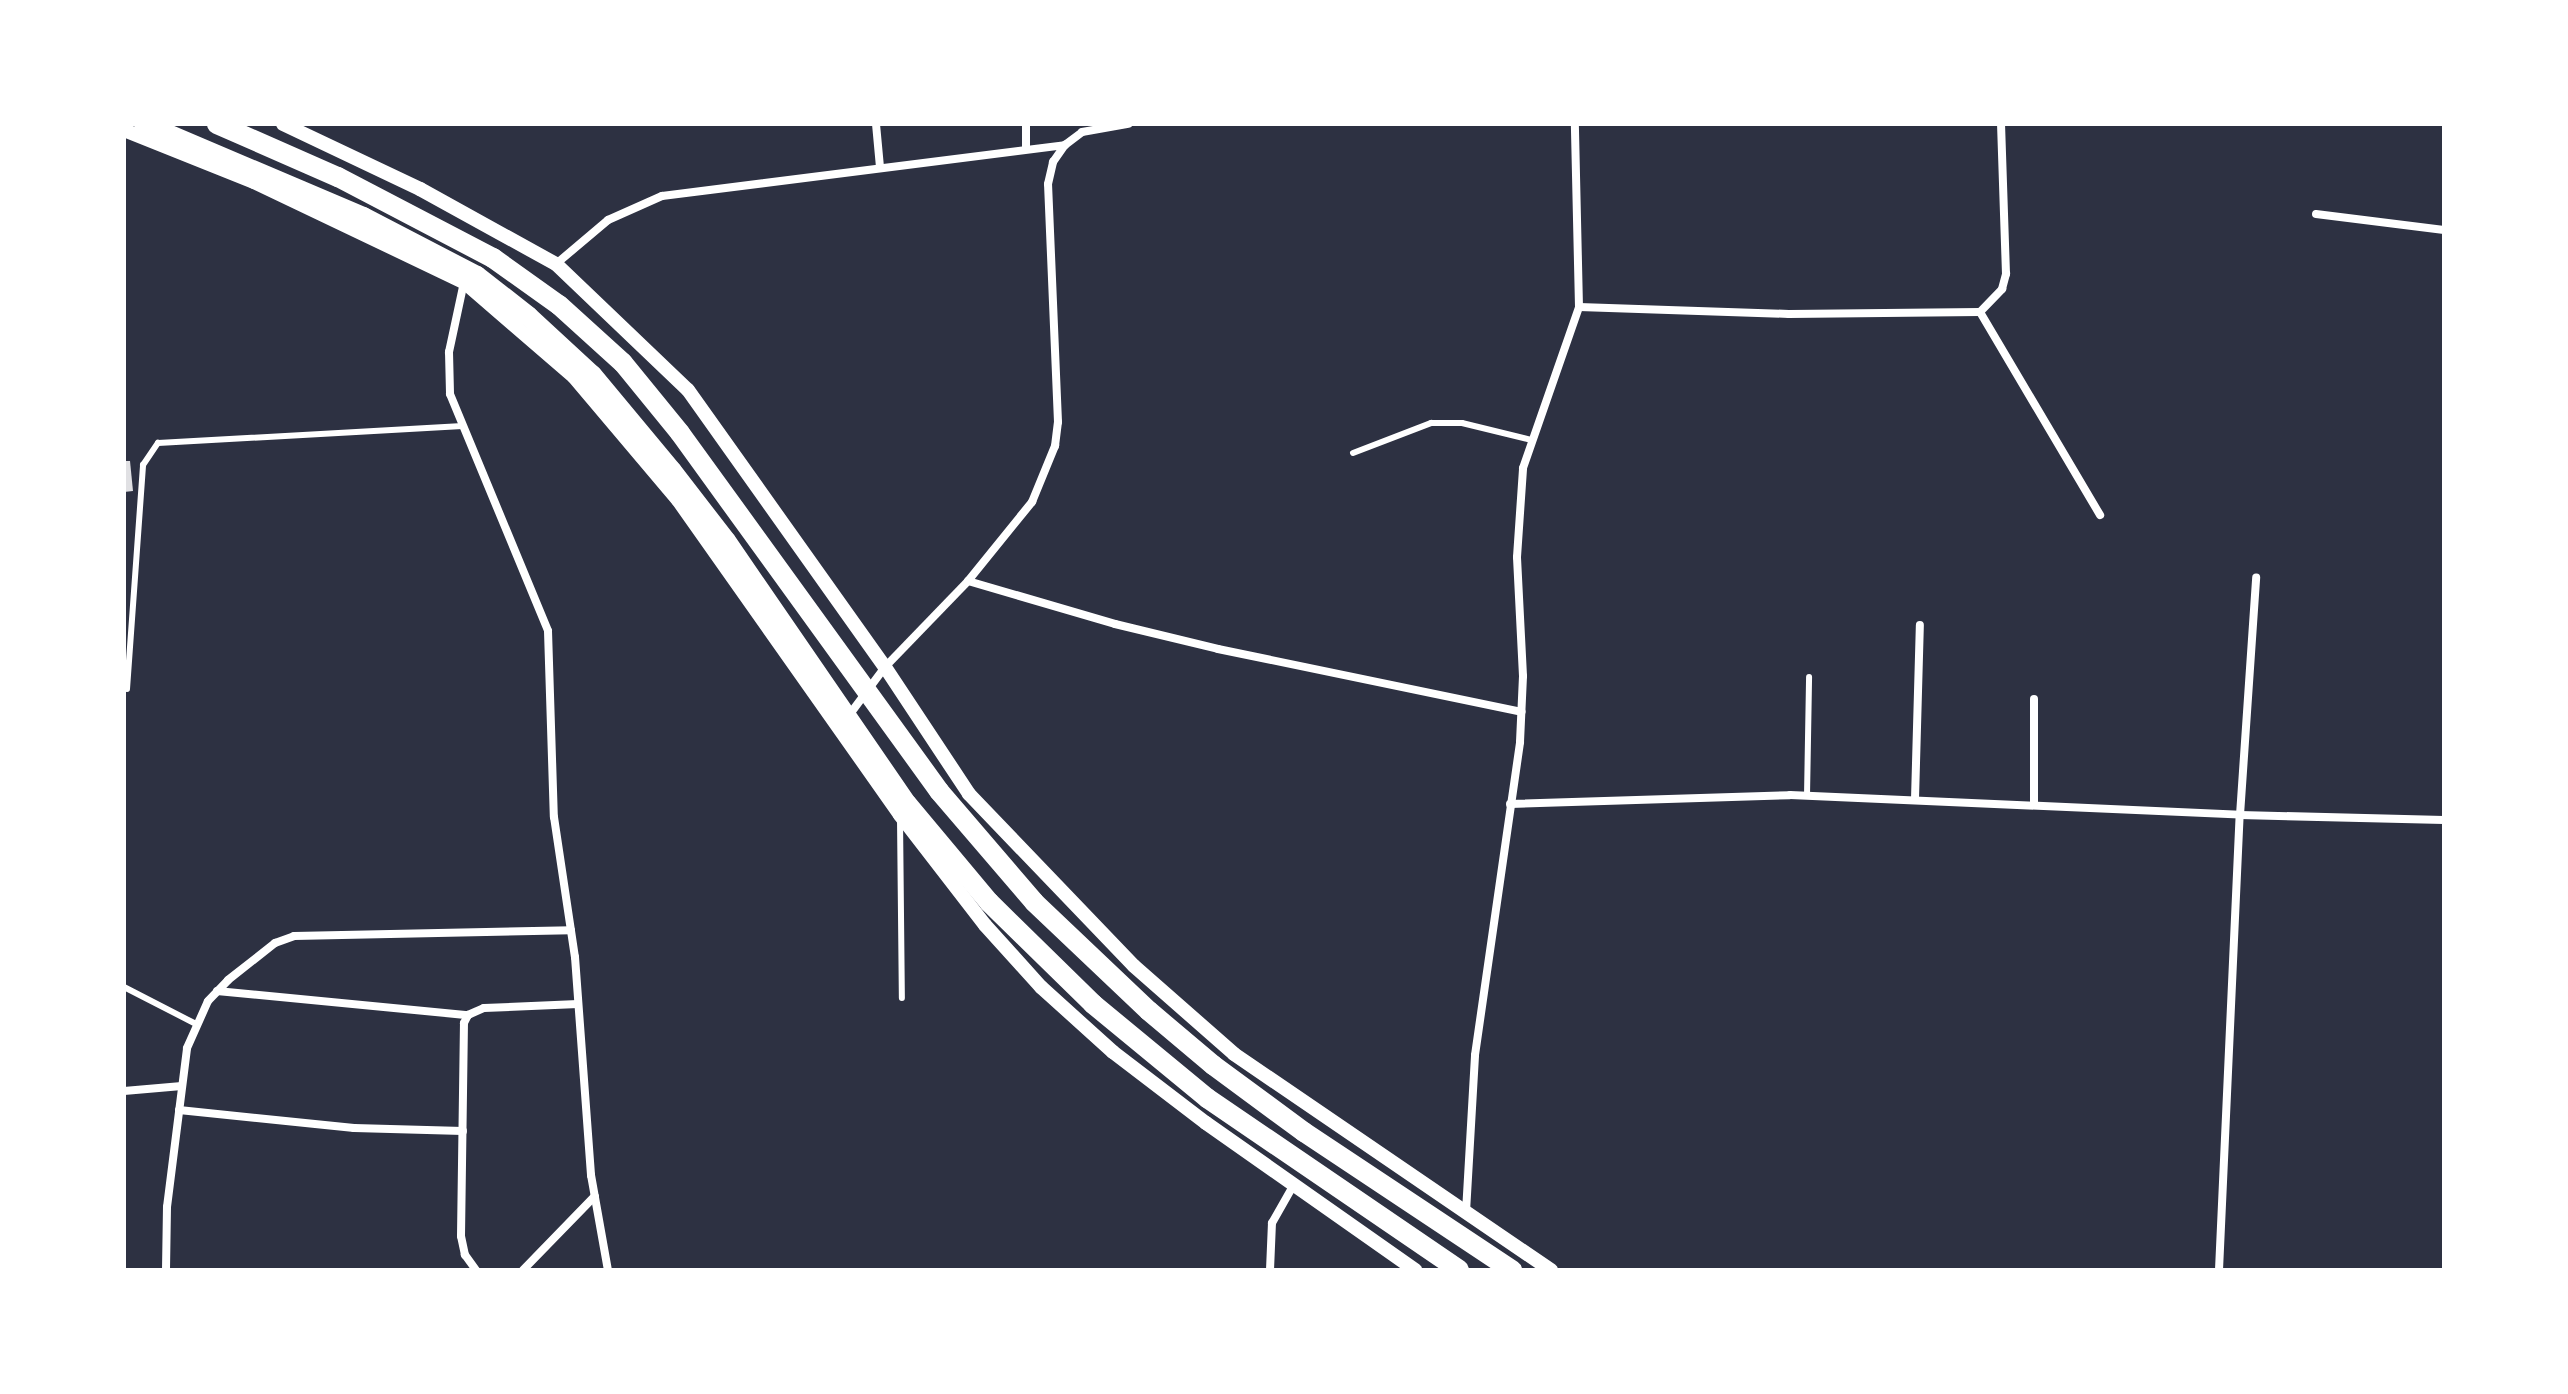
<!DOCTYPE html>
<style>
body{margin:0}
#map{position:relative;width:2568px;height:1394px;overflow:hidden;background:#2d3142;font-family:"PT Sans Narrow",sans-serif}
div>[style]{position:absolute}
.building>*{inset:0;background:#e0e0e3}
.service>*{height:6px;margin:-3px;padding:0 3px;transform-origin:3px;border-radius:3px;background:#fff}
.minor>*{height:8px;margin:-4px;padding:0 4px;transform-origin:4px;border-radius:4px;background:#fff}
.tertiary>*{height:14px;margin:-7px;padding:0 7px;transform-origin:7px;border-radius:7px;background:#fff}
.trunk>*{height:20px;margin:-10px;padding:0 10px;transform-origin:10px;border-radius:10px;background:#fff}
span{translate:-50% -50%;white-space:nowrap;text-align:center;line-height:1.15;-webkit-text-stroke:7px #fff;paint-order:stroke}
.frame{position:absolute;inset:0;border:126px solid #fff;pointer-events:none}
</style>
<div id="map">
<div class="building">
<i style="clip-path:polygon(124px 461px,130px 461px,133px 491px,124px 492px)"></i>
</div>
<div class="service">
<i style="left:1353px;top:453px;width:84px;rotate:-21deg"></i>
<i style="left:1431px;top:423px;width:31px"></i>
<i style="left:1462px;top:423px;width:72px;rotate:13.7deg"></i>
<i style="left:127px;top:689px;width:225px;rotate:-85.9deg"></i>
<i style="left:143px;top:465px;width:27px;rotate:-56deg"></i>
<i style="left:158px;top:443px;width:305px;rotate:-3.2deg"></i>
<i style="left:1807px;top:796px;width:119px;rotate:-89deg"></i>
<i style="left:900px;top:819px;width:179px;rotate:89.4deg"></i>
<i style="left:124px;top:987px;width:81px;rotate:27.2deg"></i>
</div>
<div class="minor">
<i style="left:876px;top:124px;width:43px;rotate:84.7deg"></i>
<i style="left:1026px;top:149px;width:25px;rotate:-90deg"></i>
<i style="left:2316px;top:214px;width:129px;rotate:7.1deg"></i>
<i style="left:556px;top:264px;width:68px;rotate:-40.2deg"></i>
<i style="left:608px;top:220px;width:59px;rotate:-24deg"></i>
<i style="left:662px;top:196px;width:406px;rotate:-7.2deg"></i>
<i style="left:464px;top:282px;width:72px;rotate:102.1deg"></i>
<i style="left:449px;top:352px;width:42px;rotate:88.6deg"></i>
<i style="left:450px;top:394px;width:256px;rotate:67.5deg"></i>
<i style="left:548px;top:631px;width:186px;rotate:88.2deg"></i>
<i style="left:554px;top:817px;width:142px;rotate:81.5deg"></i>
<i style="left:575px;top:957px;width:219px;rotate:85.8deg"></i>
<i style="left:591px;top:1175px;width:97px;rotate:79.9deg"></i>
<i style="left:1579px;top:307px;width:210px;rotate:1.9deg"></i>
<i style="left:1789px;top:314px;width:191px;rotate:-0.6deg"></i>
<i style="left:1980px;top:312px;width:32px;rotate:-46deg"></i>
<i style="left:2002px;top:289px;width:16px;rotate:-75deg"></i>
<i style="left:2006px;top:274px;width:150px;rotate:-91.9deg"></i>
<i style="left:1980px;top:312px;width:236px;rotate:59.4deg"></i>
<i style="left:968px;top:581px;width:153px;rotate:16.3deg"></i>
<i style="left:1115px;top:624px;width:106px;rotate:13.6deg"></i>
<i style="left:1218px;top:649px;width:310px;rotate:11.7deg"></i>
<i style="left:2034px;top:699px;width:106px;rotate:90deg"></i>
<i style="left:847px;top:718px;width:64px;rotate:-53.3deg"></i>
<i style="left:885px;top:667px;width:120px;rotate:-46deg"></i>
<i style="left:968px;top:581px;width:102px;rotate:-51deg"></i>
<i style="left:1032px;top:502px;width:61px;rotate:-67.7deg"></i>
<i style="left:1055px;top:446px;width:24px;rotate:-83deg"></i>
<i style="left:1058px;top:422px;width:238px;rotate:-92.4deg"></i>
<i style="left:1048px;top:184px;width:23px;rotate:-77deg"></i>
<i style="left:1053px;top:162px;width:21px;rotate:-55deg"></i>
<i style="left:1065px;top:145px;width:21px;rotate:-37deg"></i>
<i style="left:1082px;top:132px;width:47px;rotate:-9.9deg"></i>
<i style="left:1915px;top:799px;width:174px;rotate:-88.4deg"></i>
<i style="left:1510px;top:804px;width:280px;rotate:-1.8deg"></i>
<i style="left:1790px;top:795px;width:450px;rotate:2.5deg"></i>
<i style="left:2240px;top:815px;width:204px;rotate:1.4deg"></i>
<i style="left:217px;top:991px;width:252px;rotate:5.5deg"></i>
<i style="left:124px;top:1091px;width:58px;rotate:-4.9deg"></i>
<i style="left:179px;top:1110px;width:176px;rotate:5.9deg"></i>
<i style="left:354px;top:1128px;width:109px;rotate:1.6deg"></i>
<i style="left:1466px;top:1212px;width:157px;rotate:-86.7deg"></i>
<i style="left:1475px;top:1055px;width:316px;rotate:-81.8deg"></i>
<i style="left:1520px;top:742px;width:66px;rotate:-87.4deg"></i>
<i style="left:1523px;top:676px;width:119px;rotate:-92.9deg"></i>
<i style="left:1517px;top:557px;width:89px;rotate:-86.1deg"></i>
<i style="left:1523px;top:468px;width:170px;rotate:-70.8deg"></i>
<i style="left:1579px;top:307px;width:183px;rotate:-91.3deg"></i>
<i style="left:166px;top:1270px;width:63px;rotate:-89.1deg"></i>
<i style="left:167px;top:1207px;width:160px;rotate:-82.8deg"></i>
<i style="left:187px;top:1048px;width:51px;rotate:-65.9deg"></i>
<i style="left:208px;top:1001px;width:29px;rotate:-46deg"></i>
<i style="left:228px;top:980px;width:60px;rotate:-38.2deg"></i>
<i style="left:275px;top:943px;width:20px;rotate:-20deg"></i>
<i style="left:294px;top:936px;width:277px;rotate:-1.2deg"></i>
<i style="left:476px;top:1270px;width:19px;rotate:-126deg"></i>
<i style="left:465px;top:1255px;width:19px;rotate:-102deg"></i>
<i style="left:461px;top:1236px;width:213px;rotate:-89.2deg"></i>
<i style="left:464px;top:1023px;width:9px;rotate:-63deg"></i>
<i style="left:468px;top:1015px;width:17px;rotate:-24deg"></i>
<i style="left:484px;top:1008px;width:94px;rotate:-2.4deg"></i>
<i style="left:523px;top:1270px;width:103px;rotate:-45.8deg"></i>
<i style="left:1270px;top:1270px;width:47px;rotate:-87.6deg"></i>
<i style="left:1272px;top:1223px;width:43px;rotate:-60.4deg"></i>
<i style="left:2219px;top:1270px;width:455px;rotate:-87.4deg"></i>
<i style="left:2240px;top:815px;width:238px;rotate:-86.1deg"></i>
</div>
<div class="tertiary">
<i style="left:283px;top:124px;width:152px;rotate:25.4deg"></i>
<i style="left:420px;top:189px;width:155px;rotate:28.9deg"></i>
<i style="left:556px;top:264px;width:182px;rotate:43.7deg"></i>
<i style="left:688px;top:390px;width:340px;rotate:54.6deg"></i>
<i style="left:885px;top:667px;width:152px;rotate:56.5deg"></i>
<i style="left:969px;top:794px;width:238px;rotate:46.2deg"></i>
<i style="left:1134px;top:966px;width:133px;rotate:41.3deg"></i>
<i style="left:1234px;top:1054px;width:384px;rotate:34.3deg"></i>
<i style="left:124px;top:130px;width:140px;rotate:21.8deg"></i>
<i style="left:254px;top:182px;width:233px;rotate:25.5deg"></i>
<i style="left:464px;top:282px;width:145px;rotate:40.8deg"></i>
<i style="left:574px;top:377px;width:161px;rotate:49.8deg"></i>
<i style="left:678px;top:500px;width:385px;rotate:54.8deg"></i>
<i style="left:900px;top:815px;width:139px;rotate:52.3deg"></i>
<i style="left:985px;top:925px;width:84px;rotate:47.9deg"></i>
<i style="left:1041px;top:987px;width:97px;rotate:42.1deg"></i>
<i style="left:1113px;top:1052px;width:117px;rotate:37.4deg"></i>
<i style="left:1206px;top:1123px;width:256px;rotate:35.1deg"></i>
</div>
<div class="trunk">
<i style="left:144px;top:124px;width:238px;rotate:23deg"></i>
<i style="left:363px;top:217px;width:128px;rotate:27.4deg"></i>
<i style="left:477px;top:276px;width:65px;rotate:38.1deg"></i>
<i style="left:528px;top:316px;width:87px;rotate:42.7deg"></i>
<i style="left:592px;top:375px;width:125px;rotate:50.2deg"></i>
<i style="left:672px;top:471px;width:88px;rotate:52.4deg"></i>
<i style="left:726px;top:541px;width:319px;rotate:55.5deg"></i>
<i style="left:907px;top:804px;width:128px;rotate:50.1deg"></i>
<i style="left:989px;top:902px;width:146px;rotate:44.4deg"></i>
<i style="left:1093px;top:1004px;width:148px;rotate:39.5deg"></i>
<i style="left:1207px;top:1098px;width:305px;rotate:34.3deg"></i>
<i style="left:217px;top:124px;width:132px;rotate:23.7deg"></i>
<i style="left:338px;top:177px;width:175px;rotate:27.6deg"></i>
<i style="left:493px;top:258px;width:81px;rotate:35.5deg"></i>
<i style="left:559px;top:305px;width:86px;rotate:42.2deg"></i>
<i style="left:623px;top:363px;width:90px;rotate:50.8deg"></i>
<i style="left:680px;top:433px;width:442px;rotate:54.1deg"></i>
<i style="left:939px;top:791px;width:146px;rotate:49.4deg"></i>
<i style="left:1034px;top:902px;width:158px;rotate:43.5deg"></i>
<i style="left:1149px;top:1011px;width:84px;rotate:40.2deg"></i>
<i style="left:1213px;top:1065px;width:113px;rotate:36.4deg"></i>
<i style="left:1304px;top:1132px;width:250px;rotate:33.6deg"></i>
</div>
<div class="frame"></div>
</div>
